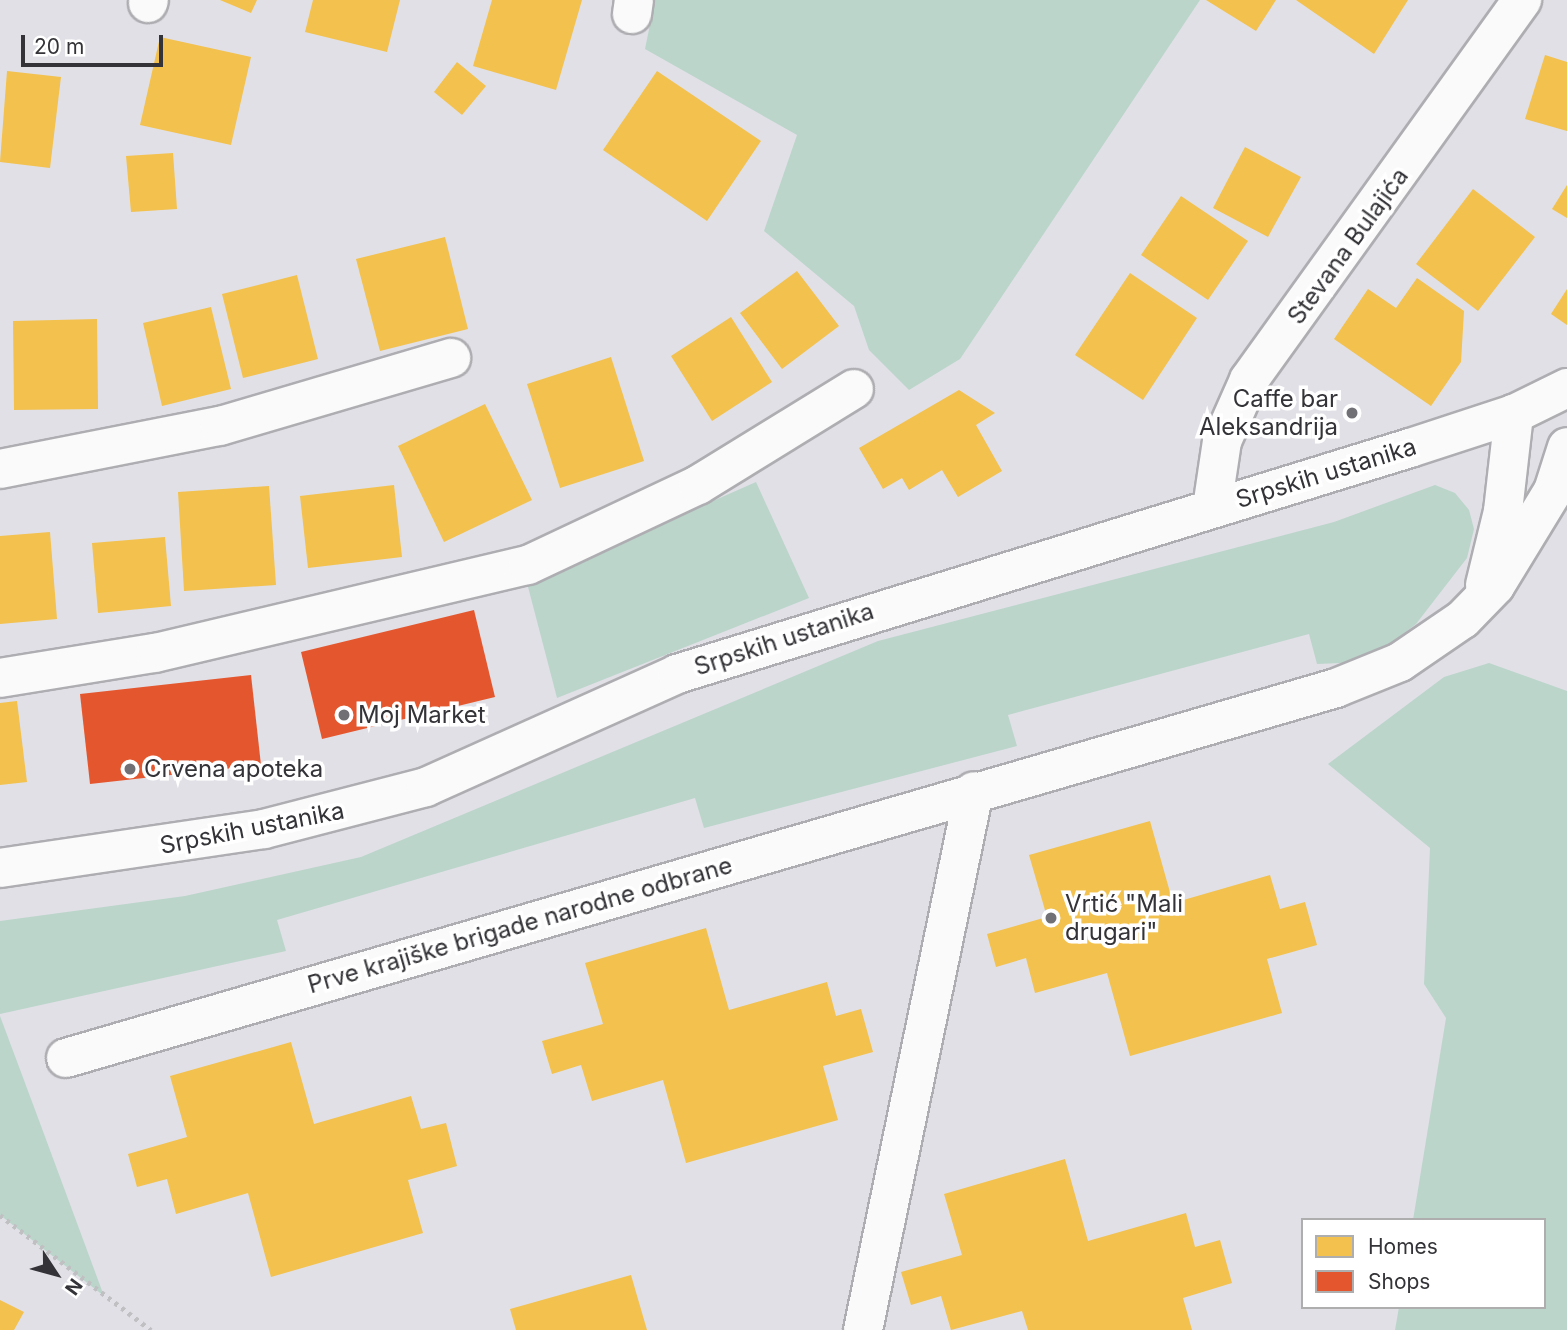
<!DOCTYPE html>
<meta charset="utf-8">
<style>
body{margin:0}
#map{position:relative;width:1567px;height:1330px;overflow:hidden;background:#e1e0e6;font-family:Inter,sans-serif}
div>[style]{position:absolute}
.green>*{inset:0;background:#bbd5ca}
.homes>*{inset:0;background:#f2c14e}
.shops>*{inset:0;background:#e4572e}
.path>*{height:4.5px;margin-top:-2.25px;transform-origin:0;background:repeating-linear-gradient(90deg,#c0c0c2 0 3.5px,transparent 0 8.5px)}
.roads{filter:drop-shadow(2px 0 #aeaeb2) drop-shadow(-2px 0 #aeaeb2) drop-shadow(0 2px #aeaeb2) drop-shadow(0 -2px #aeaeb2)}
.minor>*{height:38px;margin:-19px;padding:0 19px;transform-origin:19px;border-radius:19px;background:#fafafb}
.dots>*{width:19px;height:19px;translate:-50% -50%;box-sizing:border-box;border:4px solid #fff;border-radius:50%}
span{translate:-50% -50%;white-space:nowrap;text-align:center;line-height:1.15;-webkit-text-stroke:7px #fff;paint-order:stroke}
.street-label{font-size:24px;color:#343438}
.poi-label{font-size:24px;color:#343438}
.right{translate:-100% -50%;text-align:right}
.left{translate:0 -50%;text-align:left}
.legend{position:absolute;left:1301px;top:1218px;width:245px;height:91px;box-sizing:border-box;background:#fff;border:2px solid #aeaeaf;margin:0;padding:9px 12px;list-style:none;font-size:21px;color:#343438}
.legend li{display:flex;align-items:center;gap:14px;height:35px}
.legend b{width:35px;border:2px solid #aeaeaf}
.north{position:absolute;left:21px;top:1239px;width:70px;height:70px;-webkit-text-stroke:5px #fff;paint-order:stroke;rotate:126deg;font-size:19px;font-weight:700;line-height:28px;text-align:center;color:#343438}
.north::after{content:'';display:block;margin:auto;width:24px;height:32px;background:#343438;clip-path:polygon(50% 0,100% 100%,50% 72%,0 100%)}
.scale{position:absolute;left:21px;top:35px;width:142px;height:32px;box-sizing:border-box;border:4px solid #343438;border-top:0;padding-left:9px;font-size:21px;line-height:24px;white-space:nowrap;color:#343438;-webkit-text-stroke:5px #fff;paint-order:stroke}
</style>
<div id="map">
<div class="green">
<i style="clip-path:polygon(655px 0,1200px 0,960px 359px,909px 390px,869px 350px,854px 306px,764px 231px,797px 135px,645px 49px)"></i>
<i style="clip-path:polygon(756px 482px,809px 598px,557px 698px,527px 583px)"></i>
<i style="clip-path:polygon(1435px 485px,1455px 493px,1469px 510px,1474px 529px,1467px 558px,1416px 624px,1366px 662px,1317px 664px,1309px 634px,1008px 715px,1017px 746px,704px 828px,695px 798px,277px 920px,286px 951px,0 1014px,0 921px,185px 896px,361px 857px,878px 641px,1334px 522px)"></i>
<i style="clip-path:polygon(1489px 663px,1567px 691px,1567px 1330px,1395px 1330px,1399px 1307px,1544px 1307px,1544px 1220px,1413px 1220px,1446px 1018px,1424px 984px,1430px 848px,1328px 764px,1444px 677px)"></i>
<i style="clip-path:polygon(0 1016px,34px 1107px,104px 1296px,0 1215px)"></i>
</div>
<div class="homes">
<i style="clip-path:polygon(220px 0,257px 0,251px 13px)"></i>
<i style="clip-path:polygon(313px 0,400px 0,387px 52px,305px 32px)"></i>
<i style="clip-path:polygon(492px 0,582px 0,556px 90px,473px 66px)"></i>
<i style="clip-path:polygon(1206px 0,1276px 0,1256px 31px)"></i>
<i style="clip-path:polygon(1296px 0,1408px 0,1374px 54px)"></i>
<i style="clip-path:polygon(160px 37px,251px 57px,231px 145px,140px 125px)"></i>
<i style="clip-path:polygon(1545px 55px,1567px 62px,1567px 131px,1525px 119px)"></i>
<i style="clip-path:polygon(457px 62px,486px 86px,462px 115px,434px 92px)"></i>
<i style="clip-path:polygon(7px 71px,61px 77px,50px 168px,0 162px)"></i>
<i style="clip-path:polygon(657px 71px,761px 141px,707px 221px,603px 150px)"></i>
<i style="clip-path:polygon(1245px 147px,1301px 177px,1268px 237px,1213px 208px)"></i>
<i style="clip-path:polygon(173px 153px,177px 209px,131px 212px,126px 156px)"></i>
<i style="clip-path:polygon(1567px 185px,1567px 218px,1552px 209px)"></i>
<i style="clip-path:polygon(1473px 189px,1535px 237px,1478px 311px,1416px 264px)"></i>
<i style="clip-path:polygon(1181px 196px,1248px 241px,1208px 300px,1141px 255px)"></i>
<i style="clip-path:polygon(445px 237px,468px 329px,380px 351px,356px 259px)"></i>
<i style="clip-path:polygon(797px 271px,839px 326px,782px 369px,740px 313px)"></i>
<i style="clip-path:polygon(1130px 273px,1197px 318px,1143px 400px,1075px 355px)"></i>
<i style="clip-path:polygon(297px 275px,318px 359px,243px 378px,222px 294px)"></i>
<i style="clip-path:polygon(1417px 278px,1464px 311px,1461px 362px,1431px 406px,1334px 339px,1368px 289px,1396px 308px)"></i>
<i style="clip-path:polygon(1567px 289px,1567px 325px,1551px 314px)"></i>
<i style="clip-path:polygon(211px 307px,231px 389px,162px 406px,143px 323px)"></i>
<i style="clip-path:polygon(731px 317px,772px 382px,712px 421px,671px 356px)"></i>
<i style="clip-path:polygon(97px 319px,98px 409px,14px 410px,13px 321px)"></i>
<i style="clip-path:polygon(611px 357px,644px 461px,560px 488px,527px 384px)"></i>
<i style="clip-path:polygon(959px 390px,995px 413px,976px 425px,1002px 471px,958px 497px,942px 470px,909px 490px,902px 478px,883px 489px,859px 448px)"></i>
<i style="clip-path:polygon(485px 404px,532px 500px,444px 542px,398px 446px)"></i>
<i style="clip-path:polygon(394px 485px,402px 557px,308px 568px,300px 496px)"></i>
<i style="clip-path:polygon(269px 486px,276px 585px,184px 591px,178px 492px)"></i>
<i style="clip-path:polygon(50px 532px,57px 619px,0 624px,0 536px)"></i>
<i style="clip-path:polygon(165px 537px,171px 606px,98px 613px,92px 543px)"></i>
<i style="clip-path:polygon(17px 701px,27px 782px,0 785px,0 703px)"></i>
<i style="clip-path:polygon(1150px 821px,1173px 903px,1270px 875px,1280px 909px,1305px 902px,1317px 945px,1267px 959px,1282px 1013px,1130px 1056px,1107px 973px,1035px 993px,1026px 958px,996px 967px,987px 934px,1047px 917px,1029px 855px)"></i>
<i style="clip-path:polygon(706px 928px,729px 1010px,827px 982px,836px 1016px,861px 1009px,873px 1052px,823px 1066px,838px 1120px,686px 1163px,663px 1080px,592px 1101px,581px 1065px,552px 1074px,542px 1041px,603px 1024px,585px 963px)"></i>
<i style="clip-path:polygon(291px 1042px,314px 1124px,411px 1096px,421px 1129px,446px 1123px,457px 1166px,408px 1180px,423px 1233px,271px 1277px,248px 1193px,176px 1214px,167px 1179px,137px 1187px,128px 1154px,187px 1137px,170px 1076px)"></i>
<i style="clip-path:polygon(1065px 1159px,1088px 1241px,1186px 1213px,1195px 1247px,1220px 1240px,1232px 1283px,1183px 1298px,1192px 1330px,1028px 1330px,1022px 1311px,951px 1330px,941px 1296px,911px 1305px,901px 1272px,962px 1255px,944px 1194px)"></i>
<i style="clip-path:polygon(631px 1275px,647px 1330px,516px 1330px,510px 1309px)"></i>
<i style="clip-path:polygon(0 1300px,24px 1312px,14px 1330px,0 1330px)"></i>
</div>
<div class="shops">
<i style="clip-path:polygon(474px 610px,495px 697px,322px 739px,301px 652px)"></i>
<i style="clip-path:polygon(251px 675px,261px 765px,90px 784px,80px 694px)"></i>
</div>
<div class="path">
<i style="left:0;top:1215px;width:190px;rotate:37.3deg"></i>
</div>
<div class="roads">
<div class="minor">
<i style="left:148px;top:3px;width:3px;rotate:-72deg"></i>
<i style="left:632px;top:14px;width:14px;rotate:-82deg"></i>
<i style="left:0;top:469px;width:224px;rotate:-11.1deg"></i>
<i style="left:220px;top:426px;width:241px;rotate:-16.4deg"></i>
<i style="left:1212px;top:508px;width:68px;rotate:-81.5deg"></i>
<i style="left:1222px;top:441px;width:67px;rotate:-66.1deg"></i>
<i style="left:1249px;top:380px;width:468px;rotate:-54.3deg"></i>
<i style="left:1485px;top:585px;width:76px;rotate:-76.3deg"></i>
<i style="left:1503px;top:511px;width:98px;rotate:-83.5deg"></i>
<i style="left:0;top:678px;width:157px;rotate:-9.2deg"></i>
<i style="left:155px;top:653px;width:383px;rotate:-13.3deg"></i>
<i style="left:528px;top:565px;width:188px;rotate:-25.2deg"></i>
<i style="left:698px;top:485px;width:183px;rotate:-31.6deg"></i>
<i style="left:0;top:868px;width:267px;rotate:-8.4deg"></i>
<i style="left:264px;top:829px;width:167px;rotate:-14.5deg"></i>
<i style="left:426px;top:787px;width:275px;rotate:-24.2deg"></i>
<i style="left:677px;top:674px;width:767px;rotate:-17.14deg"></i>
<i style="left:1410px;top:448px;width:109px;rotate:-18.1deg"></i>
<i style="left:1514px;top:414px;width:59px;rotate:-26.1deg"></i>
<i style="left:66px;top:1058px;width:1323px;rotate:-16.24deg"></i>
<i style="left:1336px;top:688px;width:69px;rotate:-22.1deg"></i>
<i style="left:1400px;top:662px;width:76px;rotate:-34.3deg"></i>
<i style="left:1463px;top:619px;width:46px;rotate:-45.9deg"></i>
<i style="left:1495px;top:586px;width:111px;rotate:-58.6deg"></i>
<i style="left:1553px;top:491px;width:46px;rotate:-72.3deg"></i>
<i style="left:863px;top:1330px;width:550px;rotate:-78.36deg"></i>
</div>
</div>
<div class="dots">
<i style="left:1352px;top:413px;background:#717075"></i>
<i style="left:344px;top:715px;background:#717075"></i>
<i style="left:130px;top:769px;background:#717075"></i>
<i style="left:1051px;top:918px;background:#717075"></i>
</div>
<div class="street-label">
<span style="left:1348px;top:246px;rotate:-54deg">Stevana Bulajića</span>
<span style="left:1326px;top:473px;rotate:-17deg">Srpskih ustanika</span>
<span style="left:784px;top:639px;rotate:-18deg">Srpskih ustanika</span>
<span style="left:252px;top:828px;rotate:-11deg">Srpskih ustanika</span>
<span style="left:520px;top:925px;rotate:-16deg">Prve krajiške brigade narodne odbrane</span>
</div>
<div class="poi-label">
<span class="right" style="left:1338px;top:413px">Caffe bar<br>Aleksandrija</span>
<span class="left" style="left:358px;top:715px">Moj Market</span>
<span class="left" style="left:144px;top:769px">Crvena apoteka</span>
<span class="left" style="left:1065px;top:918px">Vrtić "Mali<br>drugari"</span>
</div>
<ul class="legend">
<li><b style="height:19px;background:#f2c14e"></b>Homes</li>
<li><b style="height:19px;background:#e4572e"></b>Shops</li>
</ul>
<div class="north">N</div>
<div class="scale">20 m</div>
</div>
